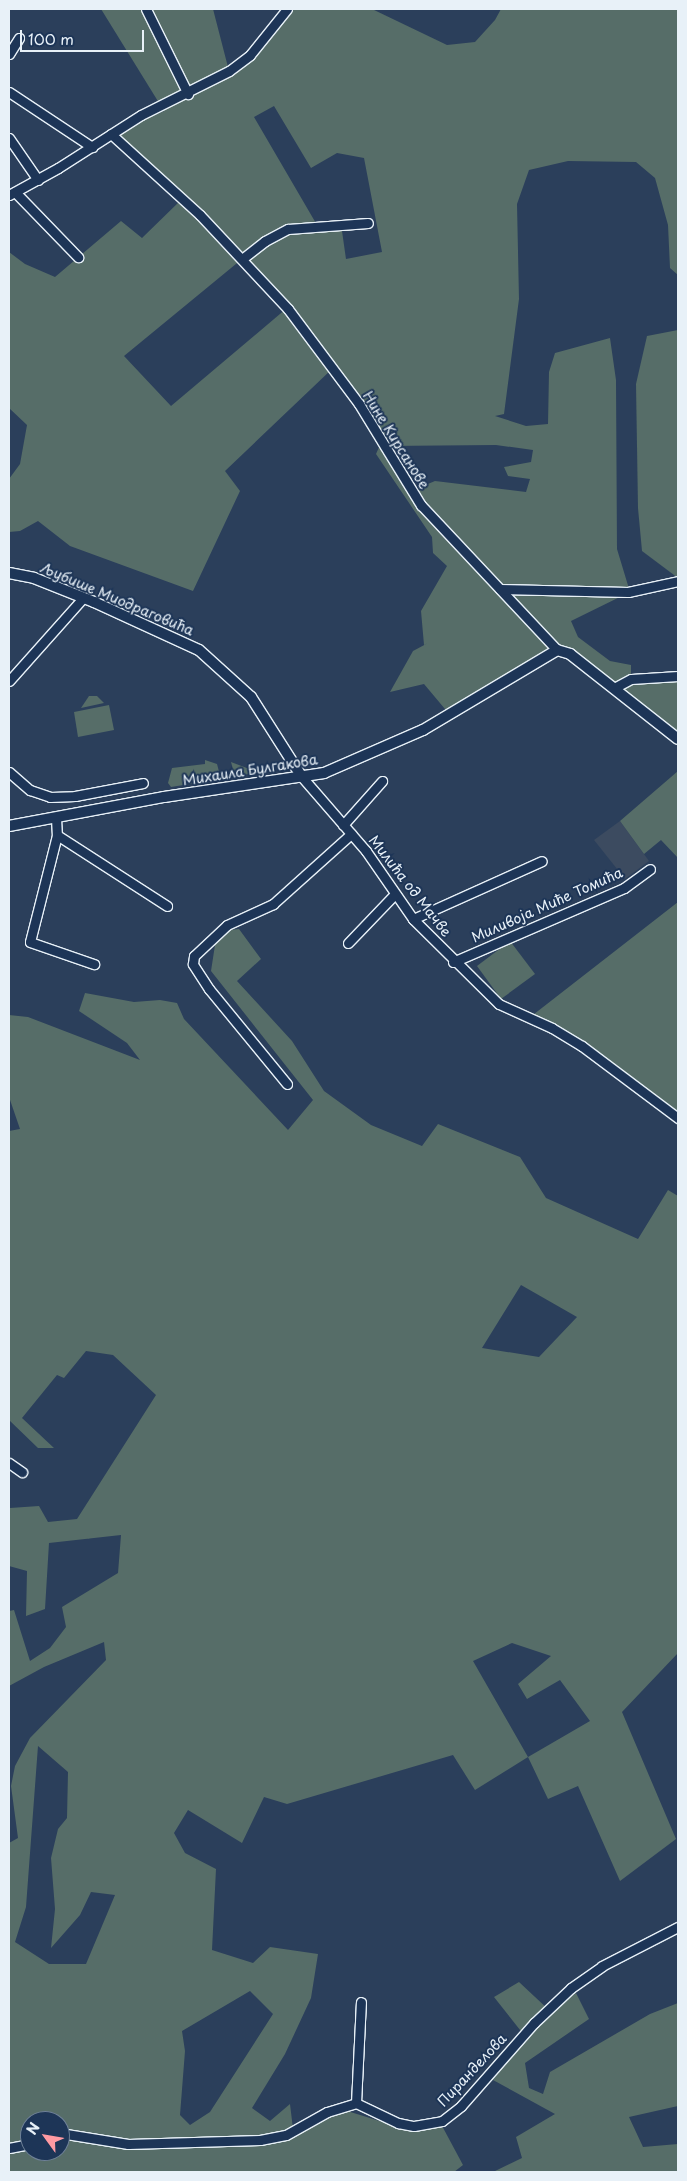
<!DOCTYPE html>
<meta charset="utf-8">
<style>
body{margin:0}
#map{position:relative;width:687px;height:2181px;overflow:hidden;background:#2b3f5b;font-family:"Playpen Sans",sans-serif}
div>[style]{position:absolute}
.built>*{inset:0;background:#3c4b60}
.green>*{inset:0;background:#566d68}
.roads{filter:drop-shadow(1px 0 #e8f1f8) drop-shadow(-1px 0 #e8f1f8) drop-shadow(0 1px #e8f1f8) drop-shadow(0 -1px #e8f1f8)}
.minor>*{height:9px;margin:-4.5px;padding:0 4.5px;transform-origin:4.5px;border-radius:4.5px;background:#1d3557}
.tertiary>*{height:10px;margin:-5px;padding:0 5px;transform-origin:5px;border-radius:5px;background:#1d3557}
span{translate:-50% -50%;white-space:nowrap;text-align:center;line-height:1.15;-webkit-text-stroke:4px #1d3557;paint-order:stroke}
.street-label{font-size:14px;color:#e8f1f8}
.frame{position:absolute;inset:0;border:10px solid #e8f1f8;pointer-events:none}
.north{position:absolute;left:20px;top:2111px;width:50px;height:50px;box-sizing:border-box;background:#1d3557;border:1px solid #6e8097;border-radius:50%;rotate:302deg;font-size:14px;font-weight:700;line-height:20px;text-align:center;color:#e8f1f8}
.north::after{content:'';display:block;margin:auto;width:18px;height:22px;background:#ff9aa2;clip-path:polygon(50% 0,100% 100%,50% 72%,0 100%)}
.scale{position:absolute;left:20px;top:30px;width:124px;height:22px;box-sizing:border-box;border:2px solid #e8f1f8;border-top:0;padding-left:6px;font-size:15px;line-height:18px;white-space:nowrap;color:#e8f1f8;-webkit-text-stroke:4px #1d3557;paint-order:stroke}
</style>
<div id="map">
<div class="built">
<i style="clip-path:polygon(620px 821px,649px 861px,625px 879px,594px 840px)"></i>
</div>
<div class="green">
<i style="clip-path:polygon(evenodd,101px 9px,213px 9px,229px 71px,287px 9px,372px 9px,447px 45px,475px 42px,495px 20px,501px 9px,678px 9px,678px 275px,670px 268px,668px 225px,655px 178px,636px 162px,568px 161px,529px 170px,517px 204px,519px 299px,504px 414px,495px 416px,526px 426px,548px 424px,549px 372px,555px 353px,610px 338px,616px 380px,617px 549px,630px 592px,571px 621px,578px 637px,610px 661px,631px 665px,631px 678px,678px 673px,678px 739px,557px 650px,450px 715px,424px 684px,390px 692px,413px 651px,428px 643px,424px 645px,421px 611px,447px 566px,433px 553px,432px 537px,376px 454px,380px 445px,332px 369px,225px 471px,240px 491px,193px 591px,70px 546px,38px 521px,20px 531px,9px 532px,9px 479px,20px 464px,27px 425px,9px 408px,9px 252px,25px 264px,55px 277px,121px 221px,142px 238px,182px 199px,111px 134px,164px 111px,101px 9px,274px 106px,311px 168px,337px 153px,364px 158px,382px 252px,346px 259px,341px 224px,317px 225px,254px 117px,274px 106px,101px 9px,242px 259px,287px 308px,171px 406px,124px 356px,242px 259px,101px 9px,496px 445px,533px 450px,531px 462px,504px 467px,508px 476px,530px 479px,526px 492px,435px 481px,411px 491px,385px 446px,496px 445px)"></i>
<i style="clip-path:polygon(678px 330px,678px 578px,642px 551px,638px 508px,636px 384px,647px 336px)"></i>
<i style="clip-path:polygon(89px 696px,97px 696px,104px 703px,81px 708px)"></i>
<i style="clip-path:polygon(109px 705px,114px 730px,78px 737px,74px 712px)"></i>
<i style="clip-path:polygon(205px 760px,217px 764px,221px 779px,171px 787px,168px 783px,172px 768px,205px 764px)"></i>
<i style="clip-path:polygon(231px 762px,257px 772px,235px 777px)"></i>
<i style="clip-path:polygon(678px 771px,678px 858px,661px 840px,644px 854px,620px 821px)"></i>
<i style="clip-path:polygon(678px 902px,678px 1118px,624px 1075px,529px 1018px)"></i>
<i style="clip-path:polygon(evenodd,239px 929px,261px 959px,237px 981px,292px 1041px,324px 1091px,371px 1125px,422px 1146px,438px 1124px,520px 1157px,546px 1198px,638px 1239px,668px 1190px,678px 1196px,678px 1653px,622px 1712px,676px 1839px,620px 1881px,578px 1786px,548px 1799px,528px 1757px,475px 1790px,453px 1755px,287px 1804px,264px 1797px,242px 1843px,188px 1810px,174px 1833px,185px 1853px,216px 1869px,212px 1950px,253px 1963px,270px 1947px,318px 1954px,311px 1998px,285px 2054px,252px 2108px,270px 2121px,290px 2104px,294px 2137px,344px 2110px,412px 2131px,441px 2124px,463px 2165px,454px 2172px,9px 2172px,9px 1843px,18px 1838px,11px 1786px,15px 1766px,30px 1738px,106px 1660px,104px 1642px,44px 1667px,9px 1686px,9px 1611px,14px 1610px,30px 1661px,50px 1648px,66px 1627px,62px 1607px,118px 1573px,121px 1535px,49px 1543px,45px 1609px,26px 1616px,27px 1571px,9px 1566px,9px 1491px,10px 1508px,39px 1506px,48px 1522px,77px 1519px,156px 1395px,113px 1355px,86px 1351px,64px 1378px,57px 1375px,22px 1418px,54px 1448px,38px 1448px,9px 1420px,9px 1131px,20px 1129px,9px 1097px,9px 1015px,28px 1017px,140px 1060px,127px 1043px,79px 1011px,85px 993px,134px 1002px,160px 1000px,177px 1003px,184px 1019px,288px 1130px,313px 1100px,211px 971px,215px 945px,228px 930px,239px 929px,521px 1285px,577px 1317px,539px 1357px,482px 1348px,521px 1285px,239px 929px,512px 1643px,551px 1656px,518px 1684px,527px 1699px,560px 1680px,590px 1721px,528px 1757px,473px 1661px,512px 1643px,239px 929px,38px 1746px,68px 1772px,67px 1818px,58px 1829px,51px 1858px,55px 1909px,51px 1948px,80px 1915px,91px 1892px,115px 1895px,86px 1964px,49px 1964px,15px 1942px,26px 1907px,38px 1746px,239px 929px,250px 1991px,273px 2014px,210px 2112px,190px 2125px,180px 2115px,185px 2051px,182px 2031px,250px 1991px,239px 929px,30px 2121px,60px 2121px,60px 2151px,30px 2151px,30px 2121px)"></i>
<i style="clip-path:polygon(510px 941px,535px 974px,501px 999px,477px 966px)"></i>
<i style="clip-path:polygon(519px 1982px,550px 2011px,576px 1993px,589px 2019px,525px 2063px,529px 2088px,543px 2094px,550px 2072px,650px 2014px,678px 2003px,678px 2106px,629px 2117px,643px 2147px,678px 2144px,678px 2172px,493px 2172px,522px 2158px,516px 2137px,555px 2114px,493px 2080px,524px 2035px,494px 1997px)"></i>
</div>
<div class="roads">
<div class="minor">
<i style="left:146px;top:9px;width:95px;rotate:63.7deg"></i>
<i style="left:9px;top:54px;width:19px;rotate:-58deg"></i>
<i style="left:9px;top:92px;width:100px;rotate:33.5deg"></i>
<i style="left:111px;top:134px;width:120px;rotate:42.3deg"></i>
<i style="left:200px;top:215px;width:129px;rotate:46.9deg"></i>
<i style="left:288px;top:309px;width:119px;rotate:53.2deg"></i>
<i style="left:359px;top:404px;width:119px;rotate:58.5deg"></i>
<i style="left:421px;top:505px;width:199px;rotate:46.8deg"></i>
<i style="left:9px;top:138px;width:51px;rotate:55.4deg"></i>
<i style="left:15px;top:192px;width:91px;rotate:45.9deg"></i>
<i style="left:9px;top:195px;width:56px;rotate:-28.9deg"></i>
<i style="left:58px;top:168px;width:98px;rotate:-32.6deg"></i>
<i style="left:141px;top:115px;width:98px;rotate:-26.6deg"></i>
<i style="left:229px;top:71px;width:26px;rotate:-37deg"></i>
<i style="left:250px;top:55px;width:59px;rotate:-51.2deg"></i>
<i style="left:242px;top:259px;width:29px;rotate:-38deg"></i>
<i style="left:265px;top:241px;width:26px;rotate:-28deg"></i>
<i style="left:288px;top:229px;width:80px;rotate:-4.3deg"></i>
<i style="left:500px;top:589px;width:128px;rotate:1.3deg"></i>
<i style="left:628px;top:592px;width:51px;rotate:-12.4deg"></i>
<i style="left:9px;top:681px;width:111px;rotate:-48.3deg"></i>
<i style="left:614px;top:688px;width:19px;rotate:-28deg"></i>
<i style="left:631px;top:679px;width:47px;rotate:-3.7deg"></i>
<i style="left:9px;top:772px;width:28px;rotate:41deg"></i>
<i style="left:30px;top:790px;width:21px;rotate:19deg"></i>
<i style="left:50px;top:797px;width:25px;rotate:-2deg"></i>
<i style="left:75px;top:796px;width:69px;rotate:-10.8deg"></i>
<i style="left:302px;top:777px;width:98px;rotate:49.1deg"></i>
<i style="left:366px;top:851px;width:83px;rotate:55.3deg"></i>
<i style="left:413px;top:919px;width:121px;rotate:44.7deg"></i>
<i style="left:499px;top:1004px;width:58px;rotate:24.4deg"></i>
<i style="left:552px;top:1028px;width:35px;rotate:31deg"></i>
<i style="left:582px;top:1046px;width:120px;rotate:36.9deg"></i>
<i style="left:56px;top:818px;width:17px;rotate:87deg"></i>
<i style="left:57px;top:835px;width:110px;rotate:104.2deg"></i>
<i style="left:30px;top:942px;width:68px;rotate:19deg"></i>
<i style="left:343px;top:825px;width:59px;rotate:-48.4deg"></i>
<i style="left:57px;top:835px;width:131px;rotate:32.8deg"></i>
<i style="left:413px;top:919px;width:141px;rotate:-24.2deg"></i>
<i style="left:348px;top:943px;width:68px;rotate:-46.2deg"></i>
<i style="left:453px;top:962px;width:186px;rotate:-23.4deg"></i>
<i style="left:624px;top:888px;width:32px;rotate:-36deg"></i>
<i style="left:287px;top:1084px;width:123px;rotate:-129.4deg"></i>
<i style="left:209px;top:989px;width:30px;rotate:-123deg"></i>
<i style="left:193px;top:964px;width:8px;rotate:-83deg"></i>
<i style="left:194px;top:956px;width:45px;rotate:-43.2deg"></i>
<i style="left:227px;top:925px;width:51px;rotate:-24.5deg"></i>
<i style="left:273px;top:904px;width:105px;rotate:-41.9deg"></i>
<i style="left:9px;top:1463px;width:16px;rotate:35deg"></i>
<i style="left:356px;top:2103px;width:47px;rotate:25.5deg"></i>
<i style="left:398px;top:2123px;width:16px;rotate:11deg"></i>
<i style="left:414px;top:2126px;width:28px;rotate:-10deg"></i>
<i style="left:442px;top:2121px;width:24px;rotate:-38deg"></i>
<i style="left:461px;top:2106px;width:111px;rotate:-48.7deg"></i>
<i style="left:534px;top:2023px;width:51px;rotate:-43.4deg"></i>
<i style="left:571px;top:1988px;width:38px;rotate:-35deg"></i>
<i style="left:602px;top:1966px;width:85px;rotate:-27.2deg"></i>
<i style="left:356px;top:2103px;width:101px;rotate:-87.2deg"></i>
<i style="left:60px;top:2133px;width:69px;rotate:9.2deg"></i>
<i style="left:128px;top:2144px;width:132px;rotate:-1.7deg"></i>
<i style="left:260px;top:2140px;width:26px;rotate:-11deg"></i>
<i style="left:286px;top:2135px;width:47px;rotate:-29.3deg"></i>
<i style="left:327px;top:2112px;width:30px;rotate:-17deg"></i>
<i style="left:9px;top:2148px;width:21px;rotate:-11deg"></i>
</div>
<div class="tertiary">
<i style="left:9px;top:573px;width:25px;rotate:11deg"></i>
<i style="left:34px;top:578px;width:65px;rotate:21.8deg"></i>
<i style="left:94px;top:602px;width:115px;rotate:24.6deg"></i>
<i style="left:199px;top:650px;width:70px;rotate:42.1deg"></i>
<i style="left:251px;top:697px;width:95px;rotate:57.5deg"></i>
<i style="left:9px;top:826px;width:158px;rotate:-10.6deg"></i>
<i style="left:164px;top:797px;width:162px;rotate:-8.5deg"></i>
<i style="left:324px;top:773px;width:108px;rotate:-23.5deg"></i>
<i style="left:423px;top:730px;width:156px;rotate:-30.8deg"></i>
<i style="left:557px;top:650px;width:14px;rotate:17deg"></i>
<i style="left:570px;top:654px;width:137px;rotate:38.2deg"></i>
</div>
</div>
<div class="street-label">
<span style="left:396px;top:440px;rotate:58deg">Нине Кирсанове</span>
<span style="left:117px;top:599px;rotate:23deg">Љубише Миодраговића</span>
<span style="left:250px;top:770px;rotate:-9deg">Михаила Булгакова</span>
<span style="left:410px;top:886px;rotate:52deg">Милића од Мачве</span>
<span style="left:547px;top:905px;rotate:-24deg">Миливоја Миће Томића</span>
<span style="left:472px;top:2070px;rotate:-47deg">Пиранделова</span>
</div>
<div class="frame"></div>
<div class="north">N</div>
<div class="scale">100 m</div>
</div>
